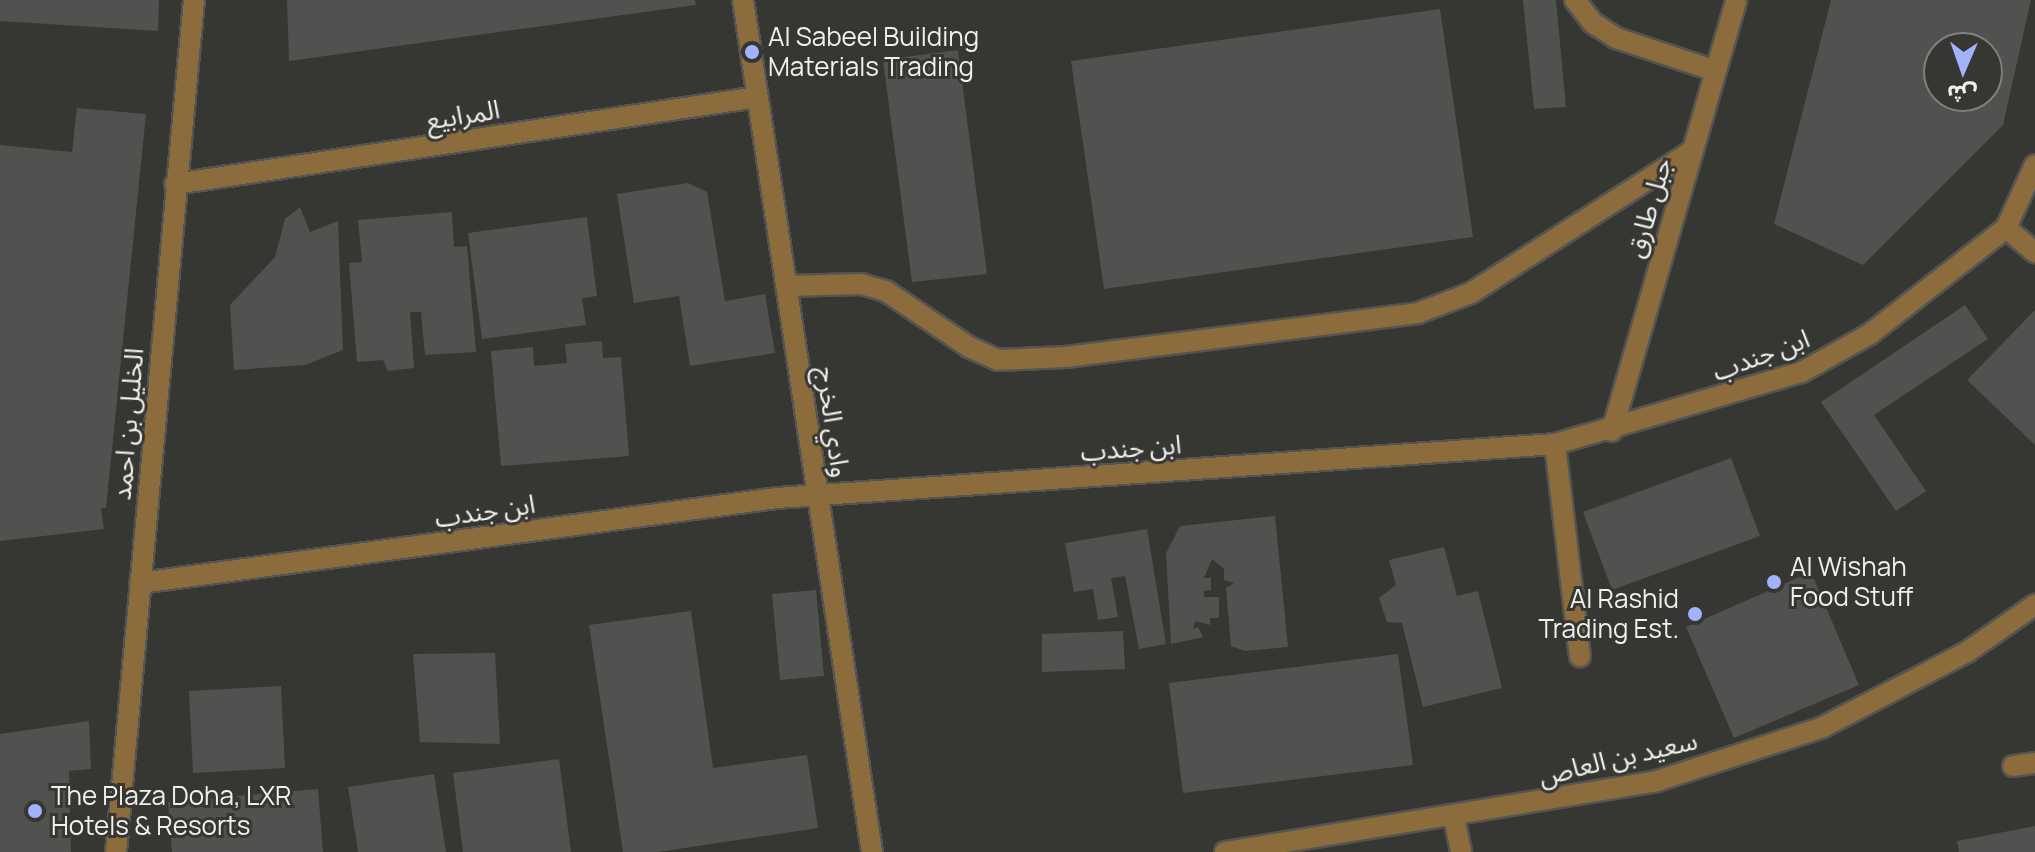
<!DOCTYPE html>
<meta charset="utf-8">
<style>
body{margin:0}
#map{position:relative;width:2035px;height:852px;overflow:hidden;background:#363633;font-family:Manrope,"Noto Sans Arabic",sans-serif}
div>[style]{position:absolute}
.building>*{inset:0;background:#505250}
.roads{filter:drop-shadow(2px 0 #545451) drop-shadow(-2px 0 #545451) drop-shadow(0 2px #545451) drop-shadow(0 -2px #545451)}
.service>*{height:20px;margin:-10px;padding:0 10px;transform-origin:10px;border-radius:10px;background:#8c6b3c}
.minor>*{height:20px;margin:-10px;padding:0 10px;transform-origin:10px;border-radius:10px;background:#8c6b3c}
.tertiary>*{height:20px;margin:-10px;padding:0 10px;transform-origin:10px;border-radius:10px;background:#8c6b3c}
.dots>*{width:22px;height:22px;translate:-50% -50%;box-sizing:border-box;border:4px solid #363633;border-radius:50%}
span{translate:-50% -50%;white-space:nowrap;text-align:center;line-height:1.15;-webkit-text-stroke:6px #363633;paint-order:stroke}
.poi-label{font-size:26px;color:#f0f0ee}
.left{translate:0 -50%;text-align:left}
.right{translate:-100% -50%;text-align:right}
.street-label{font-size:26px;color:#f0f0ee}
.north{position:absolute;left:1923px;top:32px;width:80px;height:80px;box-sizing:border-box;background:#363633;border:2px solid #80807e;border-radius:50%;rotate:182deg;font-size:22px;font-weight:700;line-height:32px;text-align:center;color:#f0f0ee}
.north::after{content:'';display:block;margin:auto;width:28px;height:36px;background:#a3b2fd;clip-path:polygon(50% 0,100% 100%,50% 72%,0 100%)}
</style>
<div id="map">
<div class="building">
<i style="clip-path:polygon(0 0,159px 0,158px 31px,0 21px)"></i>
<i style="clip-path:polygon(287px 0,695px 0,696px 5px,289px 61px)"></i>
<i style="clip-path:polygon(1523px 0,1556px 0,1566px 107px,1534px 109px)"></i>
<i style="clip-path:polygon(evenodd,1831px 0,2031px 0,2003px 125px,1863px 265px,1774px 224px,1831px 0,1939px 48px,1987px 48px,1987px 96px,1939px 96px,1939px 48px)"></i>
<i style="clip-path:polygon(1440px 9px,1473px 237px,1104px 289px,1071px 61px)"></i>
<i style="clip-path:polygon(958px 50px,987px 274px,912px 282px,883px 60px)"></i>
<i style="clip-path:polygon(77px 108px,146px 114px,106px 508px,101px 508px,104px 529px,0 541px,0 145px,72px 152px)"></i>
<i style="clip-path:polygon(688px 183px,707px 192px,725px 301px,765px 294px,775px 353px,690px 366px,679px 296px,634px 303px,617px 194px)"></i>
<i style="clip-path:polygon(300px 207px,310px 232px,338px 221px,343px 350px,305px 365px,234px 370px,230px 305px,275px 257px,285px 219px)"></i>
<i style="clip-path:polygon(452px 212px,454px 247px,467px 246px,476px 352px,425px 355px,421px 312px,410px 312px,414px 368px,388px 371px,383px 360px,357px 362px,349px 263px,362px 262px,358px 220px)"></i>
<i style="clip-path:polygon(587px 217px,597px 296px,582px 298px,586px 325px,482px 339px,468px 233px)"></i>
<i style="clip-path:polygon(1965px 305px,1988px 339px,1874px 415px,1926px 491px,1896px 511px,1821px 402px)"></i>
<i style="clip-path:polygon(2035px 310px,2035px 445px,1967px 380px)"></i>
<i style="clip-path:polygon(602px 341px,603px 358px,621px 357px,629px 456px,501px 466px,491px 351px,533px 347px,534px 366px,567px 363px,565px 344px)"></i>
<i style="clip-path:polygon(1731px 458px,1760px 536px,1612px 590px,1583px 512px)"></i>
<i style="clip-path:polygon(1275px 516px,1288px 647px,1245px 651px,1231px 646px,1226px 588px,1234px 583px,1224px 580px,1224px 569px,1212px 559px,1204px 578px,1211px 578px,1211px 590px,1204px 591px,1204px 597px,1219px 597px,1219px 618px,1210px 618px,1210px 625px,1195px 621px,1193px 629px,1198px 627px,1203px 637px,1171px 644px,1166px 553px,1180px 526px)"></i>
<i style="clip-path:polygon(1147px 529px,1166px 644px,1139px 649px,1125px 576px,1111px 578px,1118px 617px,1098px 620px,1093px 589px,1074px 592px,1065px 543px)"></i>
<i style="clip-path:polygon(1444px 547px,1457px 596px,1478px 591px,1502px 688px,1423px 707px,1402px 623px,1387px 622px,1379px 598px,1396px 585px,1389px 560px)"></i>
<i style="clip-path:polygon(1811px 572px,1859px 685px,1734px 738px,1686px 627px)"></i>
<i style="clip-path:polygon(816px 590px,824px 676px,780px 680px,772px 594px)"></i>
<i style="clip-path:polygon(691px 611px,713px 768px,807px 755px,818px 828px,658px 852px,623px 852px,589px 625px)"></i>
<i style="clip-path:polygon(1123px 631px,1125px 669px,1042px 672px,1042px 634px)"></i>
<i style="clip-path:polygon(495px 653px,500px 744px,420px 742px,413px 654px)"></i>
<i style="clip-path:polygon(1398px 654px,1413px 765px,1183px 793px,1169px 683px)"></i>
<i style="clip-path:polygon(281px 686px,285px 768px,193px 773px,189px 691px)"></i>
<i style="clip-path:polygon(89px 721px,91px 769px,69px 771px,71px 852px,0 852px,0 734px)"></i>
<i style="clip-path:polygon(559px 759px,571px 852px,463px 852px,453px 773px)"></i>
<i style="clip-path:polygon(434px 774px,446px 852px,358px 852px,348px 787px)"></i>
<i style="clip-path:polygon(318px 789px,323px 852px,172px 852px,168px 802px)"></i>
<i style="clip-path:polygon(2035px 826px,2035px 852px,1959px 852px,1957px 841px)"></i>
</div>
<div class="roads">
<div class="service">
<i style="left:1575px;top:0;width:29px;rotate:52deg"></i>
<i style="left:1593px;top:23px;width:27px;rotate:33deg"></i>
<i style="left:1616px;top:38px;width:105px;rotate:18.3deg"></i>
<i style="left:786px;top:286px;width:75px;rotate:-1.5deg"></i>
<i style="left:861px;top:284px;width:26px;rotate:16deg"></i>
<i style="left:886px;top:291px;width:100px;rotate:34deg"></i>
<i style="left:969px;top:347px;width:32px;rotate:24deg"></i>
<i style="left:998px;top:360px;width:68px;rotate:-2.5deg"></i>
<i style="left:1066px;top:357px;width:355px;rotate:-7.1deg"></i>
<i style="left:1418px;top:313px;width:57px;rotate:-20.7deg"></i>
<i style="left:1471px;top:293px;width:263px;rotate:-32.7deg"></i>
</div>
<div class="minor">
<i style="left:743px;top:0;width:862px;rotate:81.39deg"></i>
<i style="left:175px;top:184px;width:589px;rotate:-8.49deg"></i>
<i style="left:2006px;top:228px;width:38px;rotate:40deg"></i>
<i style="left:1612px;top:431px;width:448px;rotate:-73.9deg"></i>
<i style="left:1555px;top:444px;width:214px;rotate:83.3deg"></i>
<i style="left:140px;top:583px;width:643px;rotate:-7.6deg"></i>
<i style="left:777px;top:498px;width:780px;rotate:-3.97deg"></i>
<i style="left:1555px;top:444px;width:257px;rotate:-16.3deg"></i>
<i style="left:1802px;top:372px;width:78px;rotate:-29.2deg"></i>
<i style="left:1870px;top:334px;width:172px;rotate:-37.9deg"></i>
<i style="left:2006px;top:228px;width:69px;rotate:-65.3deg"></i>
<i style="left:2013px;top:766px;width:22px;rotate:-8deg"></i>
<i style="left:1454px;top:818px;width:35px;rotate:78deg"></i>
<i style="left:116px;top:852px;width:856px;rotate:-84.77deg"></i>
</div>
<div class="tertiary">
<i style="left:1225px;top:852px;width:438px;rotate:-9.3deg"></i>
<i style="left:1657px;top:781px;width:172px;rotate:-17.9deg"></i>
<i style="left:1821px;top:728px;width:165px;rotate:-27.5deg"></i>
<i style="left:1967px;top:652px;width:83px;rotate:-34.7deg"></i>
</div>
</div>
<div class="dots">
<i style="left:752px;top:52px;background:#a3b2fd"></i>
<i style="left:1774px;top:582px;background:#a3b2fd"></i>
<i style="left:1695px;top:614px;background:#a3b2fd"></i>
<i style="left:35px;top:811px;background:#a3b2fd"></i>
</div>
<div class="poi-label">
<span class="left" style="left:768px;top:52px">Al Sabeel Building<br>Materials Trading</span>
<span class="left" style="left:1790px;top:582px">Al Wishah<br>Food Stuff</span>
<span class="right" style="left:1679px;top:614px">Al Rashid<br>Trading Est.</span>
<span class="left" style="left:51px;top:811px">The Plaza Doha, LXR<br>Hotels &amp; Resorts</span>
</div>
<div class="street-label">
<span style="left:463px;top:115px;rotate:-9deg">المرابيع</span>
<span style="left:1649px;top:208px;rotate:-74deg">جبل طارق</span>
<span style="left:1761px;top:355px;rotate:-20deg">ابن جندب</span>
<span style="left:833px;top:422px;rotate:82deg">وادي الخرج</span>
<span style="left:128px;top:424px;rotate:-85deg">الخليل بن احمد</span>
<span style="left:1131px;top:448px;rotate:-4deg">ابن جندب</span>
<span style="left:485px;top:511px;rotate:-8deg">ابن جندب</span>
<span style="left:1618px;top:758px;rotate:-13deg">سعيد بن العاص</span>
</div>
<div class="north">ش</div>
</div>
